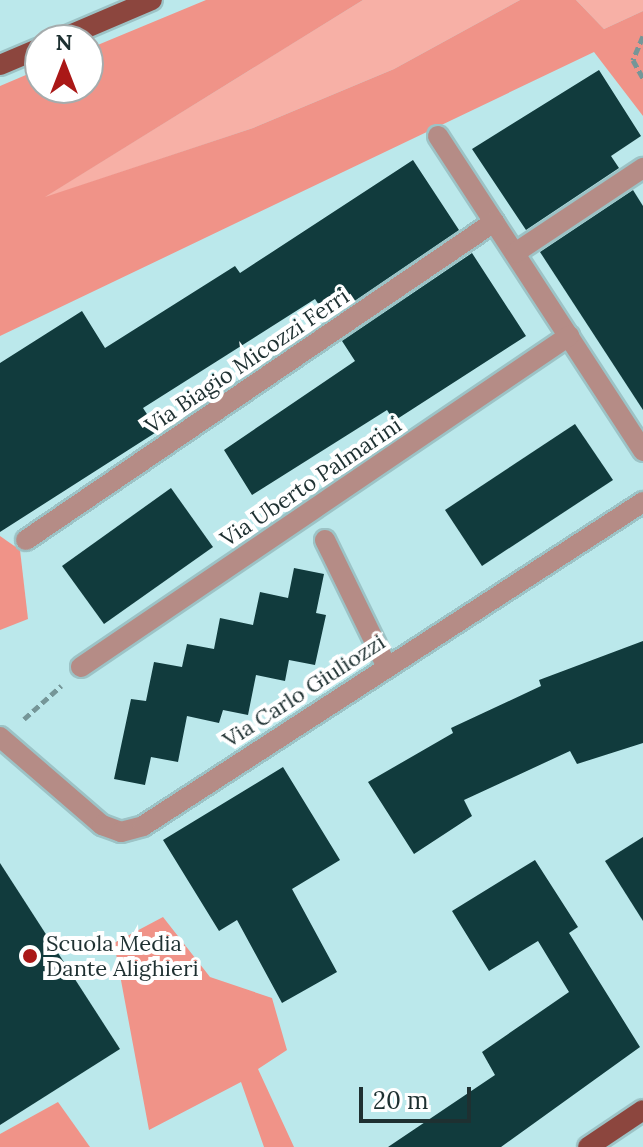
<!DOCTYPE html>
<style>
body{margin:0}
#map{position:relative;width:643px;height:1147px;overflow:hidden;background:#bbe8eb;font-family:Lora,serif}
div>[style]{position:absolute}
.green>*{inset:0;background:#f7b0a6}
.forest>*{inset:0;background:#f09388}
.building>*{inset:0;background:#113b3d}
.path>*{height:5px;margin-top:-2.5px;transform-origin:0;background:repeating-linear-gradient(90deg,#759698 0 8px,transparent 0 12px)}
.roads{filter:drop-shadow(2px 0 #9cc3c6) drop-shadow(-2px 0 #9cc3c6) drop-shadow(0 2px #9cc3c6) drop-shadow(0 -2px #9cc3c6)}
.minor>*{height:20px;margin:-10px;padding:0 10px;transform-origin:10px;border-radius:10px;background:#b58c86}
.major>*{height:20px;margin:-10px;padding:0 10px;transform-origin:10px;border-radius:10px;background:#8c463e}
.dots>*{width:22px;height:22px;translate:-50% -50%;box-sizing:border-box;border:4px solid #fff;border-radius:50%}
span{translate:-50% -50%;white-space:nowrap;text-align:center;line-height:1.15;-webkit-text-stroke:8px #fff;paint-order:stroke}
.street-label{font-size:22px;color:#1e3031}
.poi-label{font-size:22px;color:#1e3031}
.left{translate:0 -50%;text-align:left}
.north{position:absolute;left:24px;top:24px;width:80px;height:80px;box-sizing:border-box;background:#fff;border:2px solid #a5acad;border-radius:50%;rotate:0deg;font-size:22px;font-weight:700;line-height:32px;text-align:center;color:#1e3031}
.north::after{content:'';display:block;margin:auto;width:28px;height:36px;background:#aa1817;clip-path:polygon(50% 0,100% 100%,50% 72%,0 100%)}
.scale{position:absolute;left:359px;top:1087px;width:112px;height:36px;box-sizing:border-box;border:4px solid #1e3031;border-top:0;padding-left:10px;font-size:24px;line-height:28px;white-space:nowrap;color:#1e3031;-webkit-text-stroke:6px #fff;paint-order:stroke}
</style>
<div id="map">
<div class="green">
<i style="clip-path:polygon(363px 0,520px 0,394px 69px,253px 128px,41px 199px)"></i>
<i style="clip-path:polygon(576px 0,643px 0,643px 11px,604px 29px)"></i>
</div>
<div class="forest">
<i style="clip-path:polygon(206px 0,363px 0,45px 197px,253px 128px,394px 69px,520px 0,576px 0,604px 29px,643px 11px,643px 116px,594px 52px,0 336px,0 86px,40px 69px,40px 88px,88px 88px,88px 49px)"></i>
<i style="clip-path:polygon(0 536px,20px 550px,28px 619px,0 630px)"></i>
<i style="clip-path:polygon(163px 917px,210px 977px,272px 998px,287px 1050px,258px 1069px,294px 1147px,264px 1147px,241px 1082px,149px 1130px,114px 943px)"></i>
<i style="clip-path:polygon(58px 1102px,90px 1147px,0 1147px,0 1134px)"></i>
</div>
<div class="building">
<i style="clip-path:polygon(599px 70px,641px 136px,611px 156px,619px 168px,526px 230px,472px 149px)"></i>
<i style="clip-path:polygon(413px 160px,459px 230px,328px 319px,315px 299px,143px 408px,158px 431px,0 532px,0 363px,82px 311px,105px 348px,235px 266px,240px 273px)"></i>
<i style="clip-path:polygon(633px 190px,643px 206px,643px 410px,540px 252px)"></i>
<i style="clip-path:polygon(472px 253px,526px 336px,394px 421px,387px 410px,252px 495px,224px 450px,355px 361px,342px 341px)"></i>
<i style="clip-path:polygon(575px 424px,613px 480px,482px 566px,445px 510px)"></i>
<i style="clip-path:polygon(171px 488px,213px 547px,104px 624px,62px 566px)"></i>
<i style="clip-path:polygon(294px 568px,324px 574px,316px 613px,326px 615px,315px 665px,289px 660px,285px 681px,256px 675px,248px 715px,223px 710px,219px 723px,187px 716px,178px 762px,151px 757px,145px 785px,114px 779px,131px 699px,146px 701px,154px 662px,182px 667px,187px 644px,214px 649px,220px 618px,253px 625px,260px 592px,288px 598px)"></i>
<i style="clip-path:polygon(643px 641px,643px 743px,577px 764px,570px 751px,464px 800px,472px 816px,414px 854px,368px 782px,453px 733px,451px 728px,541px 686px,539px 680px)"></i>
<i style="clip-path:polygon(283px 767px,340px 860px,292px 889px,337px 972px,282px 1003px,237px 920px,219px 931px,163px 840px)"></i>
<i style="clip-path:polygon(643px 837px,643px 921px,605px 861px)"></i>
<i style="clip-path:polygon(535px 860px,578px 927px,569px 933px,640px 1047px,501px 1147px,388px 1147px,495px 1075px,482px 1052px,569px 992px,538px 941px,489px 971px,452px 911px)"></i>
<i style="clip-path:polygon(0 863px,120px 1049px,0 1125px)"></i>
</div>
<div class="path">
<i style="left:643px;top:36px;width:26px;rotate:113deg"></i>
<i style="left:633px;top:60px;width:21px;rotate:61deg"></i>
<i style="left:24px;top:719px;width:50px;rotate:-41.7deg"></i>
</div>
<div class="roads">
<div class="minor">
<i style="left:438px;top:136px;width:376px;rotate:56.9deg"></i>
<i style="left:515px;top:253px;width:154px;rotate:-33.6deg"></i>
<i style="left:26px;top:540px;width:566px;rotate:-34.2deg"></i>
<i style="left:325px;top:540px;width:139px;rotate:64deg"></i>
<i style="left:81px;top:667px;width:590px;rotate:-34.15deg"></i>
<i style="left:0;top:737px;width:135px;rotate:40.8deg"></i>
<i style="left:102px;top:825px;width:20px;rotate:20deg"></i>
<i style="left:121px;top:832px;width:23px;rotate:-15deg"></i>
<i style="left:143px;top:826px;width:596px;rotate:-32.94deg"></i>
</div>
<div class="major">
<i style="left:58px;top:40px;width:102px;rotate:-23.1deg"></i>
<i style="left:0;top:65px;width:43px;rotate:-23deg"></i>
<i style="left:588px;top:1147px;width:66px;rotate:-33.9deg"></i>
</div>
</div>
<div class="dots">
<i style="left:30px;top:956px;background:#aa1817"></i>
</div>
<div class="street-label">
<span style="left:247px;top:361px;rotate:-34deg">Via Biagio Micozzi Ferri</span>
<span style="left:311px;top:482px;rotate:-34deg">Via Uberto Palmarini</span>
<span style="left:304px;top:691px;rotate:-33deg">Via Carlo Giuliozzi</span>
</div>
<div class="poi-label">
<span class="left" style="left:46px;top:956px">Scuola Media<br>Dante Alighieri</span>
</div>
<div class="north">N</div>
<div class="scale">20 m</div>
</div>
